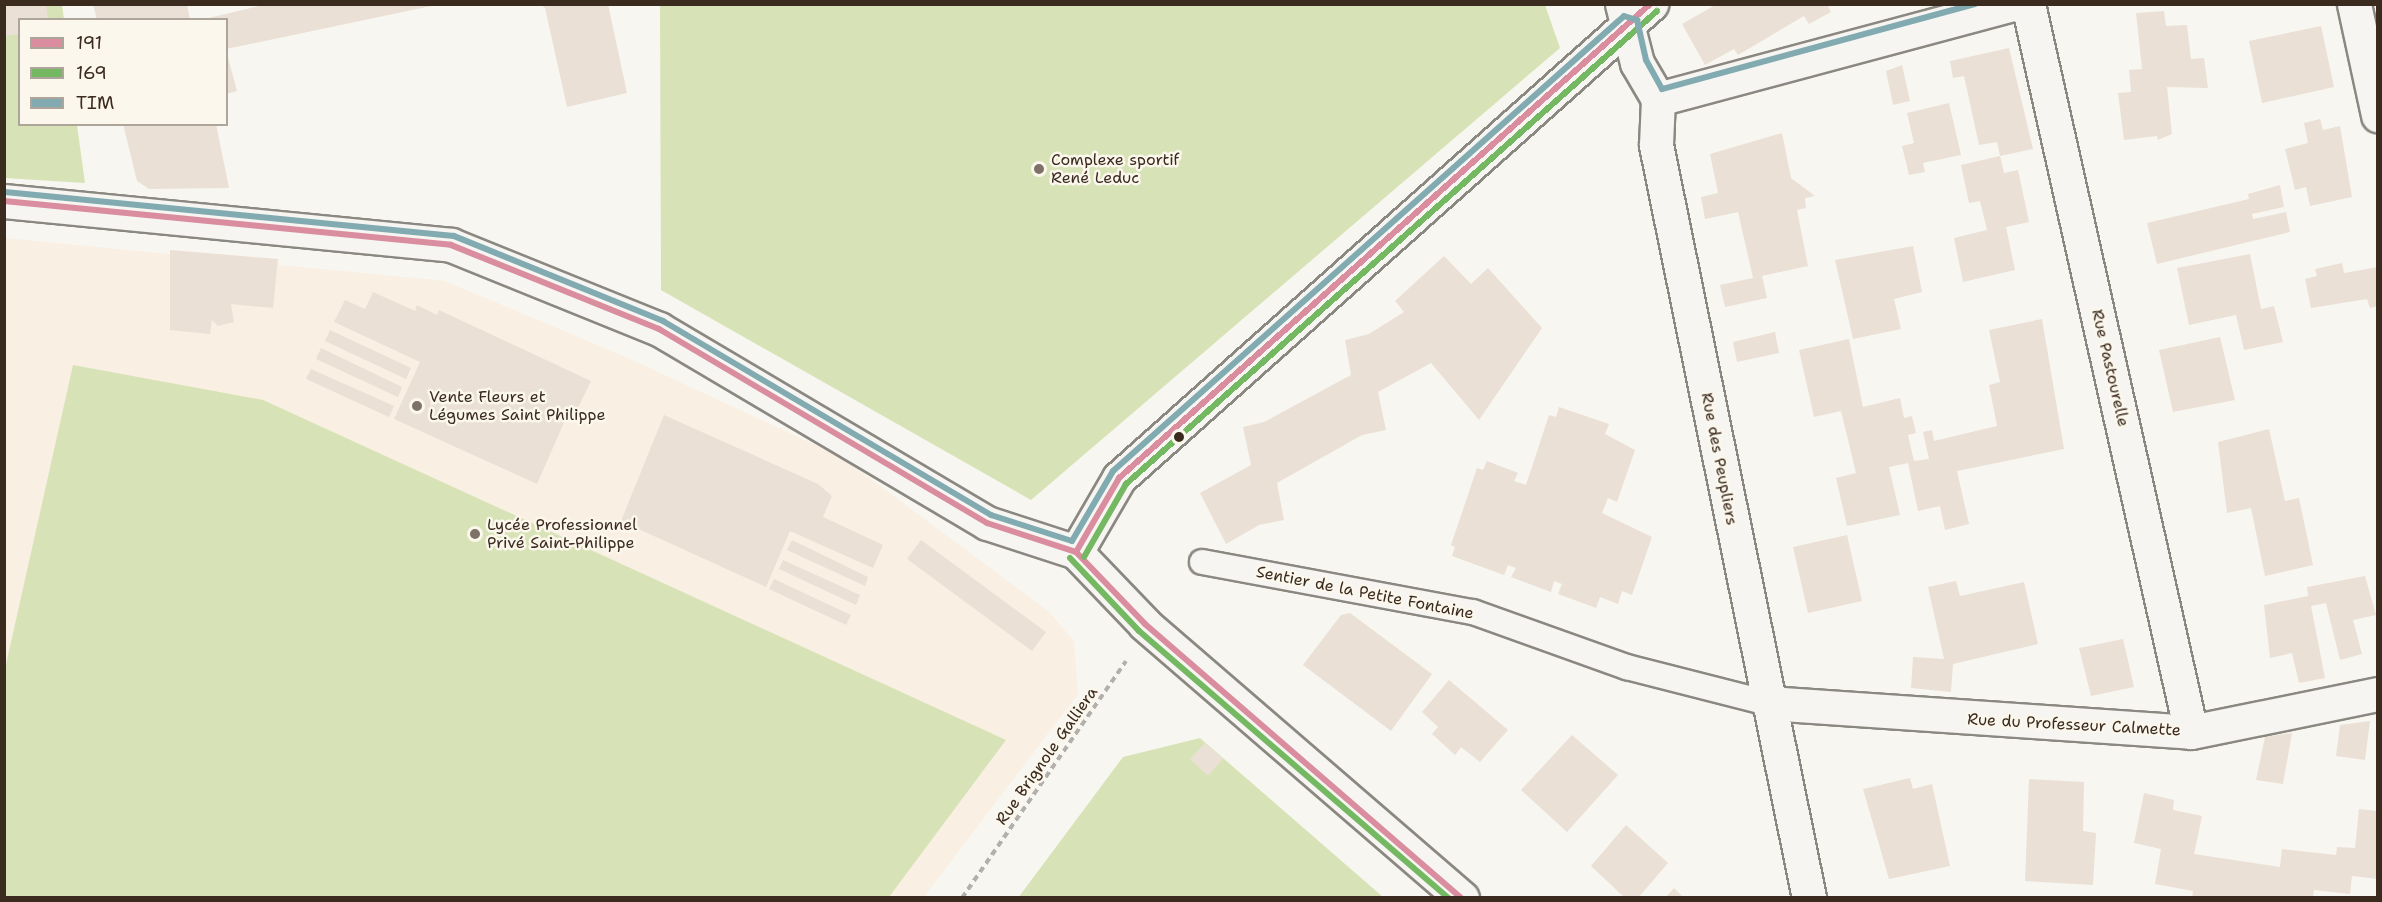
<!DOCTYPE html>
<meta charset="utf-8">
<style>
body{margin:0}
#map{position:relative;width:2382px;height:902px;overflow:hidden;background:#f8f6f0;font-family:"Shantell Sans",sans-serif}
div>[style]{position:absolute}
.built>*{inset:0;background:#f9efe2}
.green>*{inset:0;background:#d7e3b7}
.building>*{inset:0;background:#eae0d6}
.path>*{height:4px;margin-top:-2px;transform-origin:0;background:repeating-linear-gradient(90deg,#b3b0ac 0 6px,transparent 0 10.5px)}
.roads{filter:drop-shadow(2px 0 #8b8781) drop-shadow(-2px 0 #8b8781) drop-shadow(0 2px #8b8781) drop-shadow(0 -2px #8b8781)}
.service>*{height:24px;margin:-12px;padding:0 12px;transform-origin:12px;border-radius:12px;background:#f6f5f1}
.minor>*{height:33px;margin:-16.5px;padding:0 16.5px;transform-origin:16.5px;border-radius:16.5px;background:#f6f5f1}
.tertiary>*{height:33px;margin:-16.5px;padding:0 16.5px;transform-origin:16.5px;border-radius:16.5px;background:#f6f5f1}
.bus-1>*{height:6px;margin:-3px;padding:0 3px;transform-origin:3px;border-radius:3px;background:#d98d9e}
.bus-2>*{height:6px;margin:-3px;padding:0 3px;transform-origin:3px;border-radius:3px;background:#74b862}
.bus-3>*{height:6px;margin:-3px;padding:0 3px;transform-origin:3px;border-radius:3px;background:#81aab1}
.dots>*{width:16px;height:16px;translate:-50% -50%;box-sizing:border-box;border:3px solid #fbf7ec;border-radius:50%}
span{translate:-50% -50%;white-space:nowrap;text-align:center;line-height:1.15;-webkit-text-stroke:5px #fbf7ec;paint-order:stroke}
.poi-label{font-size:16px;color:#3b2a1e}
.left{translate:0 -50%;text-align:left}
.street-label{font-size:16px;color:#3b2a1e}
.frame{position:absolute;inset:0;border:6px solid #3b2a1e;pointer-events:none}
.legend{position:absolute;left:18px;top:18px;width:210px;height:108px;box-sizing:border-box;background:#fbf7ec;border:2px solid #aea59a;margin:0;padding:8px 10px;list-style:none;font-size:18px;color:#3b2a1e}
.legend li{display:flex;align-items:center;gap:12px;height:30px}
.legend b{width:30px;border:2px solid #aea59a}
</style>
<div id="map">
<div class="built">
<i style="clip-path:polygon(4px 238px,445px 281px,628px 358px,841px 457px,1048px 611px,1074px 641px,1078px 694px,924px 897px,5px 897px)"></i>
</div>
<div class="green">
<i style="clip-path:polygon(4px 5px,62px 5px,64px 19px,20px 20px,20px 124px,77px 125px,85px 183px,5px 178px)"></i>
<i style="clip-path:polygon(660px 5px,1545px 5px,1560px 48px,1031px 500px,661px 290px)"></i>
<i style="clip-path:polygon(73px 365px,263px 400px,1006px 740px,889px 897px,5px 897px,5px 669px)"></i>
<i style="clip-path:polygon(1200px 738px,1383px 897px,1018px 898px,1123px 757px)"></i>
</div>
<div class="building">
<i style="clip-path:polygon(4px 4px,46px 4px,48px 20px,20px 20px,20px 34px,4px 36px)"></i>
<i style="clip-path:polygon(93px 4px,187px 4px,190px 20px,97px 20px)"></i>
<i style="clip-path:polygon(540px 4px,608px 4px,627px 93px,567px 107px,545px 8px)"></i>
<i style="clip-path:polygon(1717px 4px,1827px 4px,1831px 12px,1809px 24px,1804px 16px,1738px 55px,1734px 49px,1705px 65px,1682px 24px)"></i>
<i style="clip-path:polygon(263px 5px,436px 5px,226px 49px,226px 20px,200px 20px)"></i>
<i style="clip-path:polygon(2164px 11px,2166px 26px,2187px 25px,2191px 59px,2204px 58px,2208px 88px,2167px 87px,2172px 134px,2158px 140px,2157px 136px,2124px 140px,2118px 93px,2131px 92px,2129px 70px,2142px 69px,2136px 13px)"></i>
<i style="clip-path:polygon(2321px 26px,2334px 87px,2262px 103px,2249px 41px)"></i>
<i style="clip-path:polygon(2009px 48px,2033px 149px,2000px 156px,1997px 142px,1979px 145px,1964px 76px,1953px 78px,1950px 61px)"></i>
<i style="clip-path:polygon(226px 50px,237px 91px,226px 94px)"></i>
<i style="clip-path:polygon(1902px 65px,1910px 101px,1893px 105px,1886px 71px)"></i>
<i style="clip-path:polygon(1949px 103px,1961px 155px,1923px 163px,1925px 172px,1909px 175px,1902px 146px,1914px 143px,1907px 113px)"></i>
<i style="clip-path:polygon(2320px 119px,2323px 130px,2340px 126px,2352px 197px,2310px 206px,2306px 187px,2295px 190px,2285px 149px,2308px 143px,2304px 123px)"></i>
<i style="clip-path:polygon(123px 124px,216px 124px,229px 188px,149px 189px,137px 181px)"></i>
<i style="clip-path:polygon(1782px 133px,1791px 178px,1815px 196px,1805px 198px,1806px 208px,1797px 210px,1808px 266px,1762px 276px,1767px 298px,1725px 307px,1720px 285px,1753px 278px,1738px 212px,1705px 219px,1701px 197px,1718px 193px,1710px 154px)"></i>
<i style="clip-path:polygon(2000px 156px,2004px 173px,2018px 170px,2029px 222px,2006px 227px,2015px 270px,1963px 282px,1954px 238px,1987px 230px,1980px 201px,1969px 203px,1961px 165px)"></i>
<i style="clip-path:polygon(2280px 185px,2284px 207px,2252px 214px,2253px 219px,2286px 212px,2290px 232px,2157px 264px,2147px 223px,2249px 199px,2248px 194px)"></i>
<i style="clip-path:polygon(1913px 246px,1922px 292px,1894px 299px,1901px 329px,1853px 339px,1835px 260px)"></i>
<i style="clip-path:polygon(170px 250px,278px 259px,273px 308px,231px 304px,234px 322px,218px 326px,212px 320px,210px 334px,170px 330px)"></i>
<i style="clip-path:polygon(2250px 254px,2261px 309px,2274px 306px,2283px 342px,2244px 350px,2236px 315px,2189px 325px,2177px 268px)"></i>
<i style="clip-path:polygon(1444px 256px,1471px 284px,1488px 268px,1542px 328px,1479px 420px,1431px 363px,1378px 392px,1386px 430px,1362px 435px,1277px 483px,1284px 520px,1259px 525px,1226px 544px,1200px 493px,1251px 465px,1243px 427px,1264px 422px,1351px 375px,1345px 340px,1369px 334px,1404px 312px,1395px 301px)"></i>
<i style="clip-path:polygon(2342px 263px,2344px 273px,2378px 267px,2378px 306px,2370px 308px,2367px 299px,2311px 308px,2305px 279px,2317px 276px,2315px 269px)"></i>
<i style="clip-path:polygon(373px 292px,415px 311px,417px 305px,437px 315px,439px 310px,591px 381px,576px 412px,570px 409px,537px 484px,394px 419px,420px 362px,334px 322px,345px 300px,365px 309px)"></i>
<i style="clip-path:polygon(2042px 319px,2064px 449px,1957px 471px,1969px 524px,1945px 530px,1940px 506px,1918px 511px,1908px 463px,1889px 467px,1900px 515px,1847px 526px,1836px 478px,1856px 473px,1841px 411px,1814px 417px,1799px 350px,1849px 339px,1863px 407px,1900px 398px,1904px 418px,1912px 416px,1916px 433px,1908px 435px,1914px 461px,1929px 459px,1923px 432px,1932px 430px,1934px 441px,1997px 426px,1989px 385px,2000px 382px,1989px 330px)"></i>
<i style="clip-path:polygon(330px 330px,411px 368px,406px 379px,325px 341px)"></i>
<i style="clip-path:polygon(1775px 332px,1779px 353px,1737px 362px,1733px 342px)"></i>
<i style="clip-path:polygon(2220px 337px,2235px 400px,2173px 412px,2159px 350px)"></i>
<i style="clip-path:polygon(321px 348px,402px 387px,398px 397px,316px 359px)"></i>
<i style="clip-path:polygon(311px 369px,394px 406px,389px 417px,306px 379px)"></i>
<i style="clip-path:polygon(1559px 407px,1609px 424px,1605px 434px,1635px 450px,1617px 502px,1608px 498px,1602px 513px,1652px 537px,1632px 595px,1622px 591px,1618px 604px,1600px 597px,1596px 608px,1558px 594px,1562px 584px,1554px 581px,1551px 592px,1511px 577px,1516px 568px,1508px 565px,1504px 575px,1452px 556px,1455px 547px,1451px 545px,1477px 468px,1483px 470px,1487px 461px,1518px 473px,1514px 481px,1526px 485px,1549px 415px,1556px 417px)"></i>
<i style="clip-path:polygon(664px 415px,818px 484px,832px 496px,823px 517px,883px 545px,873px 568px,790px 531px,766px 587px,621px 521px)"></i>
<i style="clip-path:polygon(2269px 429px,2285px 501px,2299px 498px,2313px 565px,2265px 576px,2251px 508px,2227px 513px,2218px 442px)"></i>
<i style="clip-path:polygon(1847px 535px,1862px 601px,1808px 613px,1793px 547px)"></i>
<i style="clip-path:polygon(792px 540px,868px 577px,865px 586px,787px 550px)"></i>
<i style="clip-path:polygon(921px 540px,1046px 632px,1032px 651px,907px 559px)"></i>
<i style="clip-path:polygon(783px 560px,860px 595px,856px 605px,779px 569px)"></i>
<i style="clip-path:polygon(2365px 576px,2376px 615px,2353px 620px,2362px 654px,2340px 660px,2326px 603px,2311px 606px,2325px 678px,2299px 683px,2292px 653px,2270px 658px,2264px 605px,2308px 596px,2307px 587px)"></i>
<i style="clip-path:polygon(774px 579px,851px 615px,846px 625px,769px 589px)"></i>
<i style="clip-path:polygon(1956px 581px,1960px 596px,2024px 582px,2038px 644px,1953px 664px,1951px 692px,1911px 688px,1913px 657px,1944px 659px,1928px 587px)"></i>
<i style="clip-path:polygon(1350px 613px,1432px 674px,1391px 731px,1303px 665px,1341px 615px)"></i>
<i style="clip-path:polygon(2123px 639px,2134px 687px,2091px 696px,2079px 648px)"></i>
<i style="clip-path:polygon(1449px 680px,1508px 730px,1480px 762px,1461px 747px,1455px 755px,1432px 734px,1438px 727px,1422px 712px)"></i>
<i style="clip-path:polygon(2370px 721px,2365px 760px,2336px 756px,2340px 725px)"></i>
<i style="clip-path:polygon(2292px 733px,2283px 784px,2256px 780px,2265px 737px)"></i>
<i style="clip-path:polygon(1572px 735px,1618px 775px,1567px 832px,1521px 790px)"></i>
<i style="clip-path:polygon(1205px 743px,1223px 759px,1208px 776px,1190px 759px)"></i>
<i style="clip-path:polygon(1910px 778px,1913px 789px,1932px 784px,1950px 866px,1889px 879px,1863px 789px)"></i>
<i style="clip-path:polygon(2029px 779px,2084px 782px,2083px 831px,2096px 833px,2093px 885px,2025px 881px)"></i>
<i style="clip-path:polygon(2144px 793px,2174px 800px,2173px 810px,2202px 816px,2194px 854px,2280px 867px,2282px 849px,2336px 855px,2337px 847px,2355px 848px,2359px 809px,2378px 811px,2378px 879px,2352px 876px,2350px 894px,2314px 890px,2313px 898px,2192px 898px,2193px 891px,2155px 884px,2161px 849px,2134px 843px)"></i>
<i style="clip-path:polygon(1626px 825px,1668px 863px,1638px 898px,1625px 898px,1591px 866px)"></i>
<i style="clip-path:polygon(1674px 888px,1684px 898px,1665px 898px)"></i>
</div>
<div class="path">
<i style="left:962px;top:898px;width:288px;rotate:-55.3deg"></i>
</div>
<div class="roads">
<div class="service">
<i style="left:1202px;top:562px;width:276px;rotate:10.5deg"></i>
<i style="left:1473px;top:612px;width:164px;rotate:19.7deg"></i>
<i style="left:1627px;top:667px;width:146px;rotate:14.3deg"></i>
</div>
<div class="minor">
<i style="left:1622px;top:4px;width:61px;rotate:75.7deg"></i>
<i style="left:1637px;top:63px;width:42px;rotate:59.7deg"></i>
<i style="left:1658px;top:99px;width:46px;rotate:92.5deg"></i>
<i style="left:1656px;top:145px;width:768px;rotate:78.51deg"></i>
<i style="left:2028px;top:4px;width:746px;rotate:77.38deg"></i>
<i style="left:2354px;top:4px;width:114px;rotate:77.8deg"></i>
<i style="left:1658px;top:99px;width:367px;rotate:-15deg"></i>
<i style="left:4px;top:201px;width:449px;rotate:5.6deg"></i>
<i style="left:451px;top:245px;width:224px;rotate:22deg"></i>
<i style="left:659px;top:329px;width:381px;rotate:30.6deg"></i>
<i style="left:987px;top:523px;width:94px;rotate:18deg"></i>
<i style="left:1768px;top:703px;width:424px;rotate:3.9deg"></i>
<i style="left:2191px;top:732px;width:191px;rotate:-11.5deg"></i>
</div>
<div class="tertiary">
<i style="left:1462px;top:898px;width:419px;rotate:-139.2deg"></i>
<i style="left:1145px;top:624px;width:100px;rotate:-133.8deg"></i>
<i style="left:1076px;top:552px;width:86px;rotate:-59.8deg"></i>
<i style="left:1119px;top:478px;width:713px;rotate:-41.7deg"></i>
</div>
</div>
<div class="bus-1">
<i style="left:4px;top:201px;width:449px;rotate:5.6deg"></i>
<i style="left:451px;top:245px;width:224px;rotate:22deg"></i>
<i style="left:659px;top:329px;width:381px;rotate:30.6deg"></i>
<i style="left:987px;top:523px;width:94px;rotate:18deg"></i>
<i style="left:1076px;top:552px;width:100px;rotate:46.2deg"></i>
<i style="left:1145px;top:624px;width:418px;rotate:40.9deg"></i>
<i style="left:1076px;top:552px;width:86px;rotate:-59.8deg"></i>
<i style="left:1119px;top:478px;width:712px;rotate:-41.75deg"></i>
</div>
<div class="bus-2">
<i style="left:1084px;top:557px;width:84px;rotate:-60.1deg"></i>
<i style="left:1126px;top:484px;width:711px;rotate:-41.69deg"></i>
<i style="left:1070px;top:558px;width:100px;rotate:46.6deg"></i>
<i style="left:1139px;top:631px;width:408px;rotate:40.8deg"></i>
</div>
<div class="bus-3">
<i style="left:5px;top:192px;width:451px;rotate:5.6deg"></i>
<i style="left:454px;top:236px;width:226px;rotate:22.1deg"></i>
<i style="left:663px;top:321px;width:381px;rotate:30.6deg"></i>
<i style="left:991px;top:515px;width:85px;rotate:17.8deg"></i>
<i style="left:1072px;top:541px;width:81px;rotate:-59.6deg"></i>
<i style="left:1113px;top:471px;width:684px;rotate:-41.68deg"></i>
<i style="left:1624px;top:16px;width:14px;rotate:17deg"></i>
<i style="left:1637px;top:20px;width:41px;rotate:77.3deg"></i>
<i style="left:1646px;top:60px;width:33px;rotate:61deg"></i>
<i style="left:1662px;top:89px;width:324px;rotate:-15.2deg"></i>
</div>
<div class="dots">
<i style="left:1039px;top:169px;background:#7d7168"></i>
<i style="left:417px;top:406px;background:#7d7168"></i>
<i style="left:1179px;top:437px;background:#3b2a1e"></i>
<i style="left:475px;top:534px;background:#7d7168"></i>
</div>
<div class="poi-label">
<span class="left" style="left:1051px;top:169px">Complexe sportif<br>René Leduc</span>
<span class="left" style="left:429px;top:406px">Vente Fleurs et<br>Légumes Saint Philippe</span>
<span class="left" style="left:487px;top:534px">Lycée Professionnel<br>Privé Saint-Philippe</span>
</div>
<div class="street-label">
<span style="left:2110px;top:368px;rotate:77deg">Rue Pastourelle</span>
<span style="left:1719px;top:459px;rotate:79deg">Rue des Peupliers</span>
<span style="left:1365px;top:593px;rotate:11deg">Sentier de la Petite Fontaine</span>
<span style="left:2074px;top:725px;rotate:3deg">Rue du Professeur Calmette</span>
<span style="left:1047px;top:756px;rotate:-55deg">Rue Brignole Galliera</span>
</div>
<div class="frame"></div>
<ul class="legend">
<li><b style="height:8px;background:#d98d9e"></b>191</li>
<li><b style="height:8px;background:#74b862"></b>169</li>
<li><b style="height:8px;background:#81aab1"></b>TIM</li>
</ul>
</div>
